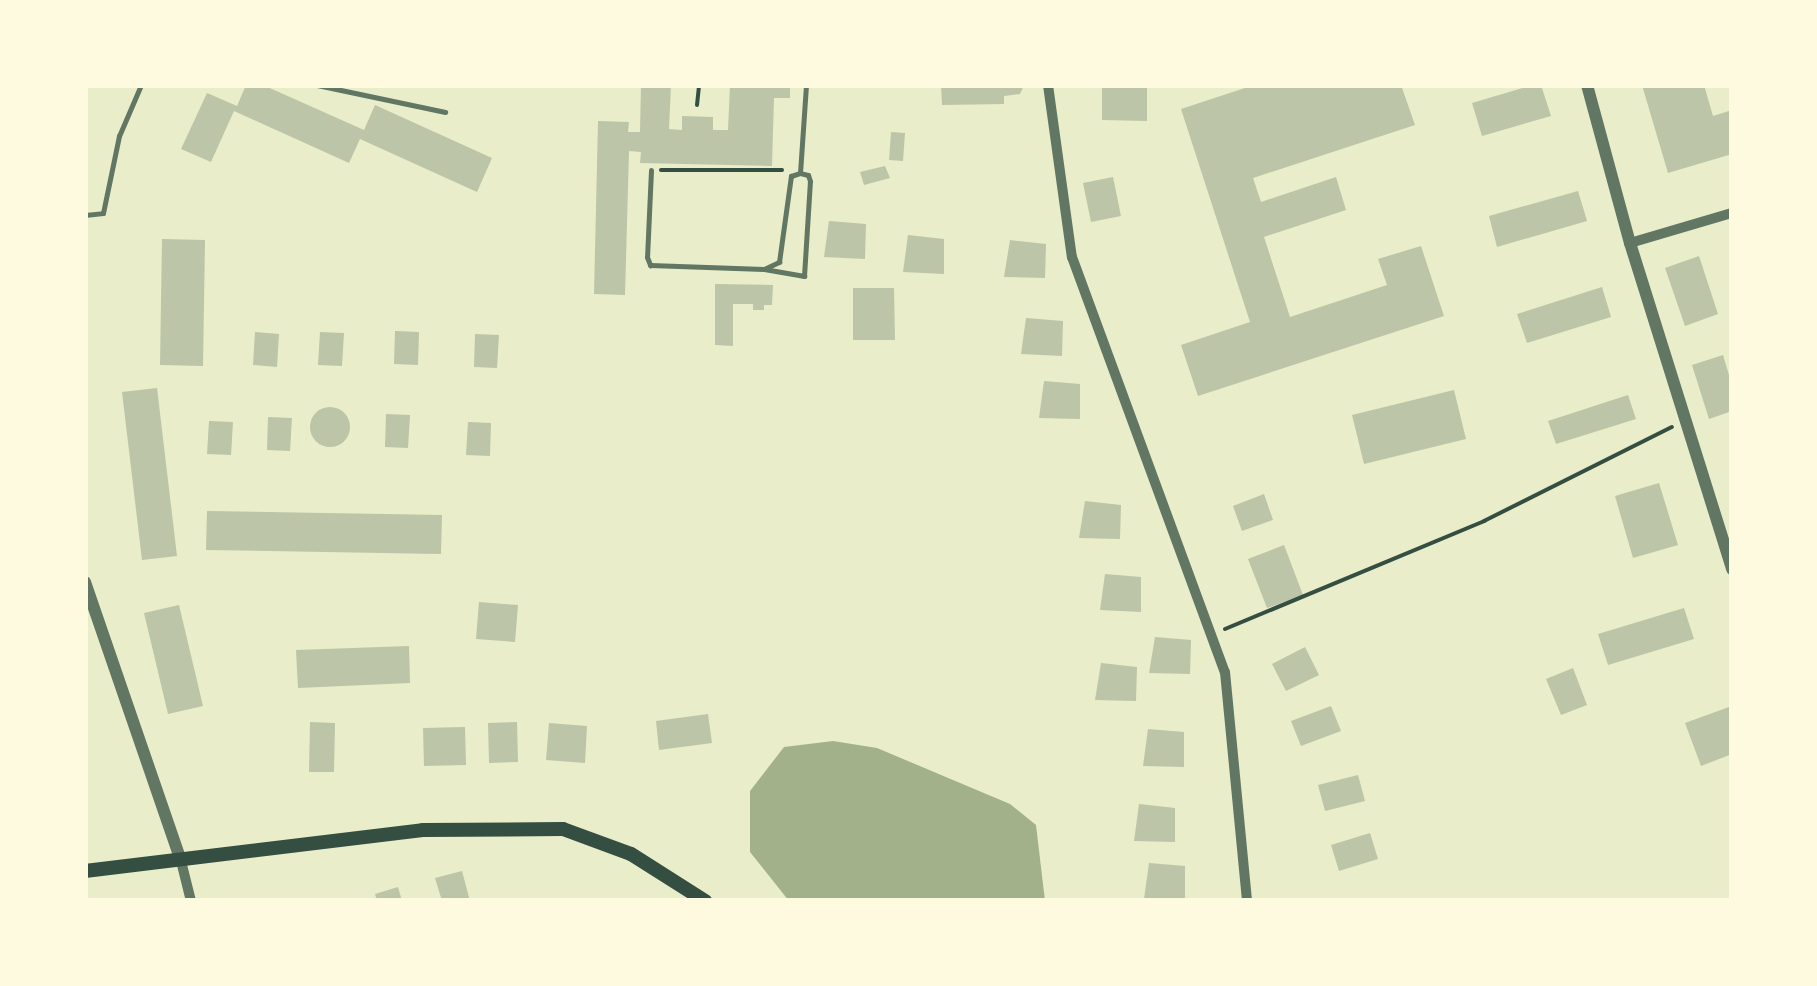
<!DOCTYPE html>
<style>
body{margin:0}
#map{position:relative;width:1817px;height:986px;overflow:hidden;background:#e9edc9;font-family:"DM Sans",sans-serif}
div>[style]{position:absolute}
.water>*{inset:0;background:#a3b18a}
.building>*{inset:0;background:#bcc5a7}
.round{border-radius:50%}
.path>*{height:4px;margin:-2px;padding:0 2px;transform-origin:2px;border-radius:2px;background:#344e41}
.service>*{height:5px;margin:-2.5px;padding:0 2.5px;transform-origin:2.5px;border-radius:2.5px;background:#617663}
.minor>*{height:10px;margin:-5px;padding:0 5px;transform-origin:5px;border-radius:5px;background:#617663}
.tertiary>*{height:12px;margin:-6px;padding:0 6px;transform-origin:6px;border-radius:6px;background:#617663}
.secondary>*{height:14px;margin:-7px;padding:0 7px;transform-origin:7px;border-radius:7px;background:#344e41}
span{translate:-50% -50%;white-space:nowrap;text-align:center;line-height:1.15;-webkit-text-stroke:10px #fefae0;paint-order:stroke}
.frame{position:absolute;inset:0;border:88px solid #fefae0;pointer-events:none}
</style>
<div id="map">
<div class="water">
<i style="clip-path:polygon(833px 741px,877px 748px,1010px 804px,1036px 825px,1045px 901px,789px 901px,750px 852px,750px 791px,784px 747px)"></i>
</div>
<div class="building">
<i style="clip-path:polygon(246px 85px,263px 85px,364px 130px,375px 105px,492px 158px,477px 192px,360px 139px,349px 163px,234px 111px,211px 162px,181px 149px,207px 93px,237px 106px)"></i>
<i style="clip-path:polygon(641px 85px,671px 85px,669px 129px,682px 130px,682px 116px,713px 117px,713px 130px,728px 130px,730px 85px,790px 85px,790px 98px,774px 98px,772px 166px,640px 163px,641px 152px,629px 151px,625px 295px,594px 294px,598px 121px,629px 122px,628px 132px,640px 132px)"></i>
<i style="clip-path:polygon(941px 85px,1024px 85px,1020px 94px,1004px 96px,1004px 104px,942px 105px)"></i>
<i style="clip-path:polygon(1102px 85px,1147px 85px,1147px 121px,1102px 120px)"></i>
<i style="clip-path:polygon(1254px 85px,1401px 85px,1415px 125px,1253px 178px,1261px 202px,1336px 177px,1346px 210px,1264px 237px,1290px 317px,1387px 285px,1378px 259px,1421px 246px,1444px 316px,1198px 396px,1181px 345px,1250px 322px,1181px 109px)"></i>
<i style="clip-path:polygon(1533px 85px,1541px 85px,1551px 116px,1482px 136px,1472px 103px)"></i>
<i style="clip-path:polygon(1642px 85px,1704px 85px,1713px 116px,1732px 110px,1732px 154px,1668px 173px)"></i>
<i style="clip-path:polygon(891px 132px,905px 133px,903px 161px,889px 160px)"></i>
<i style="clip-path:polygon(885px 166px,890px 178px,864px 185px,860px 172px)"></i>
<i style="clip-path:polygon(1113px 177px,1121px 216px,1091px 222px,1083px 183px)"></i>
<i style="clip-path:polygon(1578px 191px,1587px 221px,1497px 247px,1489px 216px)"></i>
<i style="clip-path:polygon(829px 221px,866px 224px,865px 259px,824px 257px)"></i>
<i style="clip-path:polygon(908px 235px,944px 239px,944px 274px,903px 272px)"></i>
<i style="clip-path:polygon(162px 239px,205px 240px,203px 366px,160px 365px)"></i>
<i style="clip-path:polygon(1010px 240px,1046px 244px,1045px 278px,1004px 277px)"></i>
<i style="clip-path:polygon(1699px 256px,1718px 314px,1685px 326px,1665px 268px)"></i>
<i style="clip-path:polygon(715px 284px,773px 285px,772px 305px,764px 305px,764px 310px,753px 310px,753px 304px,733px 304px,733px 346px,715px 345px)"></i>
<i style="clip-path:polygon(1602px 287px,1611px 317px,1527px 343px,1517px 314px)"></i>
<i style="clip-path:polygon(853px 288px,894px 288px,895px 340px,853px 340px)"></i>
<i style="clip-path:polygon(1026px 318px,1063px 321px,1062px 356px,1021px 354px)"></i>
<i style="clip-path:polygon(395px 331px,419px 332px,418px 365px,394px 364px)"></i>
<i style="clip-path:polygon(255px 332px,279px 334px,277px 367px,253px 365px)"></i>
<i style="clip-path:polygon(320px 332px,344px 333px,342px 366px,318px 365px)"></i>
<i style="clip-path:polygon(475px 334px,499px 335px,497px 368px,474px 367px)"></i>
<i style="clip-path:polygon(1723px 355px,1732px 385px,1732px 411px,1709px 419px,1692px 365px)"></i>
<i style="clip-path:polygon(1044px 381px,1080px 384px,1080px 419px,1039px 418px)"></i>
<i style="clip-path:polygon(157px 388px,177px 556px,142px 560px,122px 392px)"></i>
<i style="clip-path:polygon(1454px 390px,1466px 439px,1364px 464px,1352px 415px)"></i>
<i style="clip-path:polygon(1628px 395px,1636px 419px,1556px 444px,1548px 421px)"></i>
<i class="round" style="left:310px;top:407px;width:40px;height:40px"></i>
<i style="clip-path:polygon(386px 414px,410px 415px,408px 448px,385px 447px)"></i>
<i style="clip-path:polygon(268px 417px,292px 418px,290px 451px,267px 450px)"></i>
<i style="clip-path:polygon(209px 421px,233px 422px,231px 455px,207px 454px)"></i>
<i style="clip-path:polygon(468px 422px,491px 423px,490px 456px,466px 455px)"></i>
<i style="clip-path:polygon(1659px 483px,1678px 545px,1633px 558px,1615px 496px)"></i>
<i style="clip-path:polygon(1264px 494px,1273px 520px,1242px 531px,1233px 506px)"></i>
<i style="clip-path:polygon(1085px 501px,1121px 505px,1120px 539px,1079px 538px)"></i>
<i style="clip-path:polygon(207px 511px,442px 515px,441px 554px,206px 550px)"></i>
<i style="clip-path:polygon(1284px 545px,1303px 595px,1267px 608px,1248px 559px)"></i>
<i style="clip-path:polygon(1105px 574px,1141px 577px,1141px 612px,1100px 610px)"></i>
<i style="clip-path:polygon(479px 602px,518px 605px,515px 642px,476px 639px)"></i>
<i style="clip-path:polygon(179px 605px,203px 706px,168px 714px,144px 613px)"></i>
<i style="clip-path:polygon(1684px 608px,1694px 639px,1608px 665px,1598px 634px)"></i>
<i style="clip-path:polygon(1155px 637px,1191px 640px,1190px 674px,1149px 673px)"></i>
<i style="clip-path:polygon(409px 646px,410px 683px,298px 688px,296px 650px)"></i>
<i style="clip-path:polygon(1305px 647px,1319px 675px,1286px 691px,1272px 664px)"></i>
<i style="clip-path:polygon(1101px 663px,1137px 667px,1136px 701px,1095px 700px)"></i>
<i style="clip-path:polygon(1573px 668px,1587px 705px,1561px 715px,1546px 679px)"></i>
<i style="clip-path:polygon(1331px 706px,1341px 731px,1301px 746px,1291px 721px)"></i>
<i style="clip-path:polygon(1729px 707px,1732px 754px,1701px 766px,1685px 723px)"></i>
<i style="clip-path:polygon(708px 714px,712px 743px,659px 750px,656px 721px)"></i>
<i style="clip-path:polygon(310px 722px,335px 723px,334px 772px,309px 772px)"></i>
<i style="clip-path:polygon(517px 722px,518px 762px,489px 763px,488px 723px)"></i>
<i style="clip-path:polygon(549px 723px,587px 726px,585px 763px,546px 760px)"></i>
<i style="clip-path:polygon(465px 727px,466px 765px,424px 766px,423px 728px)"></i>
<i style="clip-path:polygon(1148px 729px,1184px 732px,1184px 767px,1143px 766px)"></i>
<i style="clip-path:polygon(1358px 775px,1365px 801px,1325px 811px,1318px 785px)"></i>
<i style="clip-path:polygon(1139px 804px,1175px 808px,1175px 842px,1134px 841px)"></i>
<i style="clip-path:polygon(1370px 833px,1378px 859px,1339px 871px,1331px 845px)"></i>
<i style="clip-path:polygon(1149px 863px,1185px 866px,1185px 901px,1144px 899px)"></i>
<i style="clip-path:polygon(462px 871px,470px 901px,442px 901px,435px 878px)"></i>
<i style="clip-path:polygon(398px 887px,402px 901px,377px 901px,375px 894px)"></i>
</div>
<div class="path">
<i style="left:697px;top:105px;width:20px;rotate:-84deg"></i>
<i style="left:661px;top:170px;width:121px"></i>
<i style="left:1225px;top:629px;width:281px;rotate:-22.6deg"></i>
<i style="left:1484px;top:521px;width:210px;rotate:-26.6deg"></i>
</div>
<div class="service">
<i style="left:317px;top:85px;width:131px;rotate:11.9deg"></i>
<i style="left:651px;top:170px;width:87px;rotate:92.6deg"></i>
<i style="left:647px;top:257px;width:9px;rotate:69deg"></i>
<i style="left:650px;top:265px;width:114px;rotate:2deg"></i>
<i style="left:764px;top:269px;width:41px;rotate:9.9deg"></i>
<i style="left:804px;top:276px;width:95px;rotate:-86.4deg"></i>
<i style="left:810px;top:181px;width:6px;rotate:-108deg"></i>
<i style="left:808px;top:175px;width:8px;rotate:-166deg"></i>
<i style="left:85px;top:215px;width:18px;rotate:-6deg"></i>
<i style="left:103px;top:213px;width:79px;rotate:-78.3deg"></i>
<i style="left:119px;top:136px;width:56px;rotate:-66.7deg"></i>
<i style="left:764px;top:269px;width:17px;rotate:-25deg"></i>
<i style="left:779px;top:262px;width:87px;rotate:-82.1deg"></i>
<i style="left:791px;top:176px;width:9px;rotate:-18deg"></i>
<i style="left:800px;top:173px;width:88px;rotate:-86.1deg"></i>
</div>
<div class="minor">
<i style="left:1048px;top:85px;width:174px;rotate:82.1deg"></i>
<i style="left:1072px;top:257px;width:442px;rotate:69.8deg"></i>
<i style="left:1225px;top:672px;width:230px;rotate:84.5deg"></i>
<i style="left:1630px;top:243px;width:106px;rotate:-16.4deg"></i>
<i style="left:181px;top:861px;width:41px;rotate:76deg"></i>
</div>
<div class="tertiary">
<i style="left:1587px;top:85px;width:164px;rotate:74.8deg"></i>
<i style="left:1630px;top:243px;width:342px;rotate:72.6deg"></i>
<i style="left:85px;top:582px;width:295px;rotate:71deg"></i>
</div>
<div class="secondary">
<i style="left:85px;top:871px;width:340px;rotate:-6.9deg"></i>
<i style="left:423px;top:830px;width:140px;rotate:-0.4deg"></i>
<i style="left:563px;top:829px;width:72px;rotate:20.2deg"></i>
<i style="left:631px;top:854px;width:88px;rotate:32.4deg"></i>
</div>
<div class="frame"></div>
</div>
